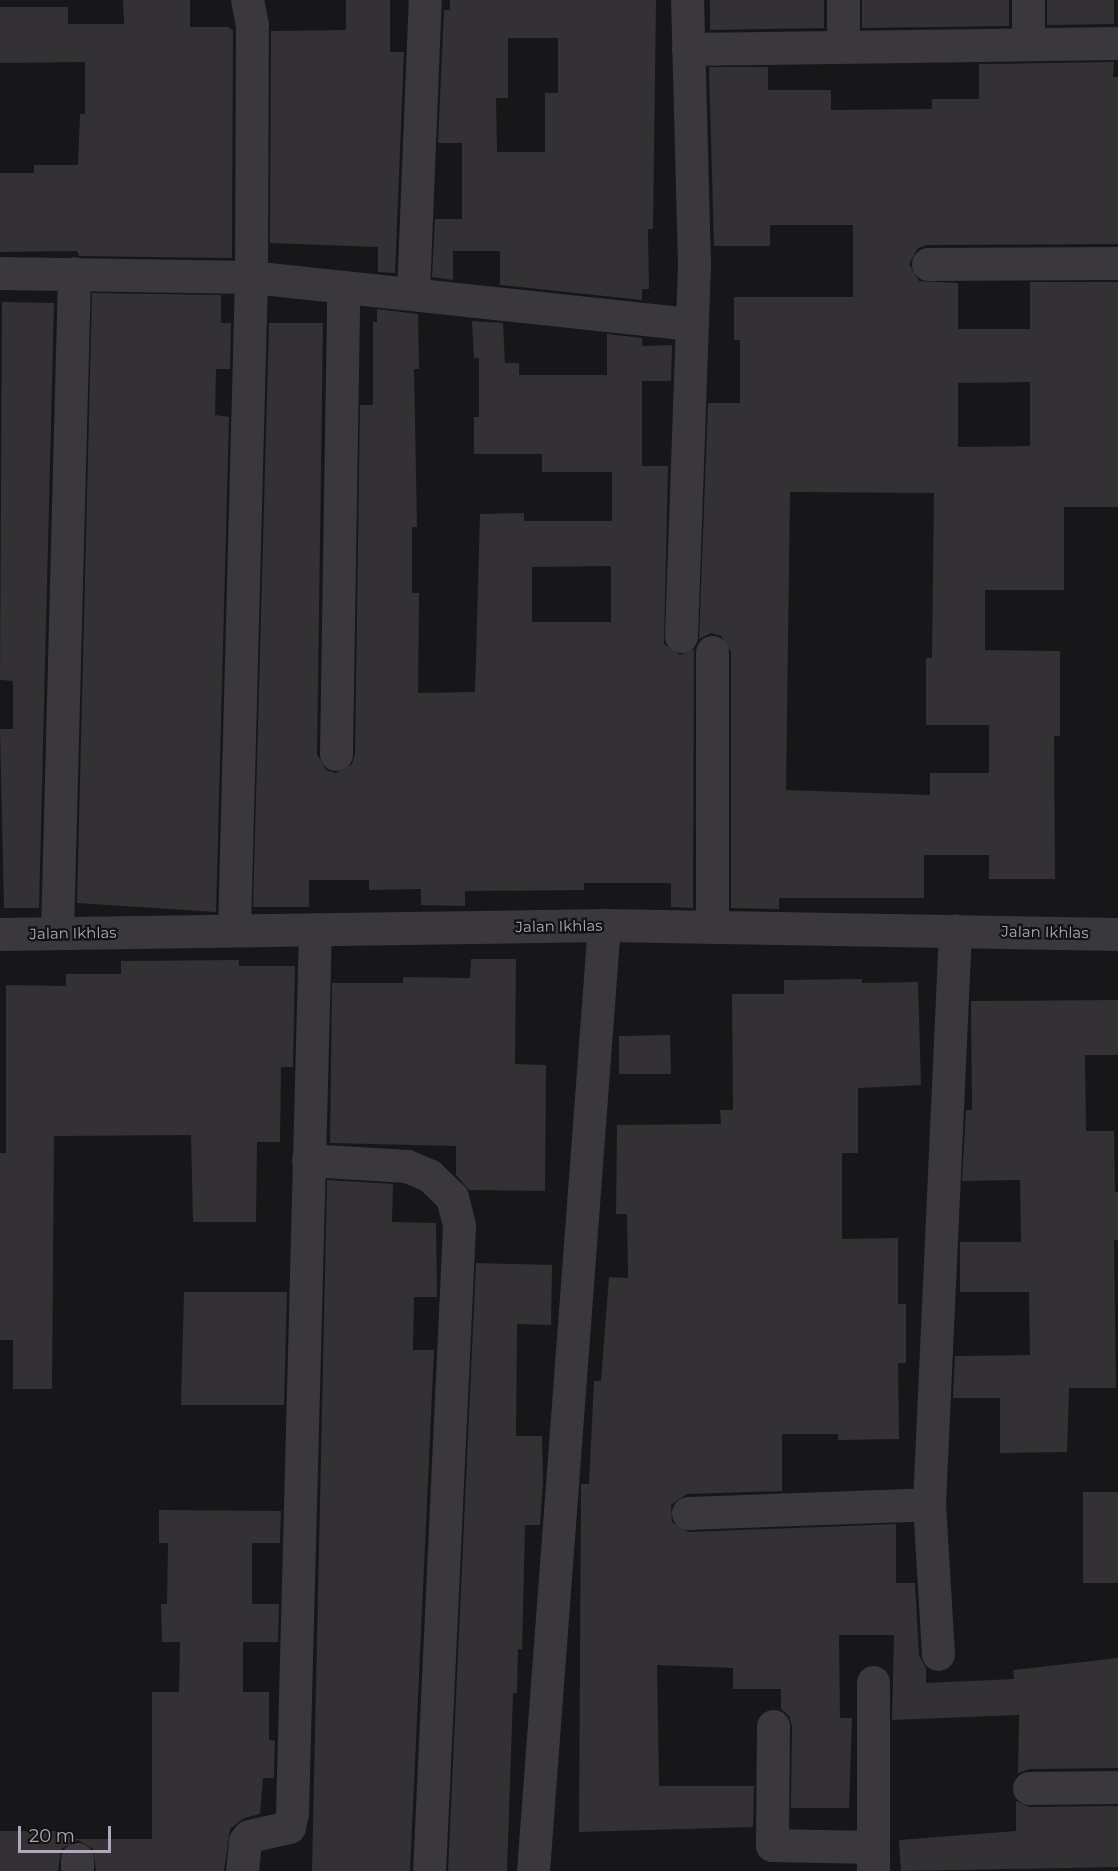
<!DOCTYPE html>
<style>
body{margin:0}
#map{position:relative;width:1118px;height:1871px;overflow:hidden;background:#171618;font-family:Montserrat,sans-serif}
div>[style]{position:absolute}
.building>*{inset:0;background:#333134}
.minor>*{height:33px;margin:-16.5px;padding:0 16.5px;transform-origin:16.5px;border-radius:16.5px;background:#3a373d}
span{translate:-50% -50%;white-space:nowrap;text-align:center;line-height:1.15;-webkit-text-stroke:4.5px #121113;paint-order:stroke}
.street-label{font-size:15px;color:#aea8b8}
.scale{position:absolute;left:18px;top:1826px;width:93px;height:27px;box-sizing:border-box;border:3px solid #aea8b8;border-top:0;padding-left:8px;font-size:18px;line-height:21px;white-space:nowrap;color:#aea8b8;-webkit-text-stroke:4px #121113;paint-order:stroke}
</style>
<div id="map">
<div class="building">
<i style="clip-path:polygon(123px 0,190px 0,190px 27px,228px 27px,233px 31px,232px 258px,79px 256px,77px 251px,0 252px,0 173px,34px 173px,34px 165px,78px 165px,80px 114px,85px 114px,85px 62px,0 63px,0 7px,68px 7px,68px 24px,124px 24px)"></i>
<i style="clip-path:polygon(346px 0,390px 0,390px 52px,404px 52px,395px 273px,378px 272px,378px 247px,270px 243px,271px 31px,346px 30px)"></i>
<i style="clip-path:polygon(evenodd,450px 0,656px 0,653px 229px,648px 229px,649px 289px,642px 289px,642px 300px,500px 285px,500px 251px,453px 251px,453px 280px,432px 277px,435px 219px,462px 219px,462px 143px,438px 143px,444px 10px,450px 10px,450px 0,508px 38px,558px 38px,558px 93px,545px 93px,545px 152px,497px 152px,496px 98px,508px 98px,508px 38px)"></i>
<i style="clip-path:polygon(710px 0,824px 0,824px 28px,710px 30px)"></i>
<i style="clip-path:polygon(862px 0,1009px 0,1009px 26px,862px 28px)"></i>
<i style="clip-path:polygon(1047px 0,1114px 0,1114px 24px,1047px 25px)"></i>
<i style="clip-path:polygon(evenodd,1114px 62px,1113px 77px,1118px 77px,1118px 244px,928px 245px,918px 248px,909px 264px,919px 281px,958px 283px,958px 329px,1030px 329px,1030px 282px,1118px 282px,1118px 507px,1064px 507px,1064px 590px,985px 590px,985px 650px,1060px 651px,1060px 736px,1054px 736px,1055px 879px,989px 879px,989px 855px,924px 855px,924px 898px,779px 898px,779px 909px,731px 908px,731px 652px,721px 636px,711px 633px,699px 639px,708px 403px,740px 403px,740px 340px,734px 340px,734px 297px,853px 297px,853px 225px,770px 225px,770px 246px,714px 246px,709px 67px,768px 67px,768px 90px,831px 90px,831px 110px,932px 109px,932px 99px,979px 99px,979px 64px,1114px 62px,1030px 382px,1030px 446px,958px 447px,958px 383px,1030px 382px,1114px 62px,790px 492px,934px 493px,932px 658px,926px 658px,926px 725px,989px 725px,989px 773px,930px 773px,930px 795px,786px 790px,790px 492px)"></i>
<i style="clip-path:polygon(92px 293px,221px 295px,221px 323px,231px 323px,230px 369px,216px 369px,215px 415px,229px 417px,216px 912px,77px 903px)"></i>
<i style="clip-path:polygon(2px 302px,54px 303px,39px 908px,4px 908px,0 729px,13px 729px,13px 681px,0 680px)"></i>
<i style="clip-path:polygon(evenodd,377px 309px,418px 314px,419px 369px,414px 369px,417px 527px,412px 527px,412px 593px,419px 593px,418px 693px,475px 692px,480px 514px,524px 513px,524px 521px,612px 521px,612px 472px,542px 472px,542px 454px,474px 454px,474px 417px,479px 417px,479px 358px,474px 358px,472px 321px,503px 323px,505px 363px,519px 363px,519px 375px,607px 375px,607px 334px,642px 338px,642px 346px,672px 345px,671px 381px,642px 381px,642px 466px,668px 466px,664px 644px,680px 655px,694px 649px,693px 908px,671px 907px,671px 883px,584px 883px,584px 890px,465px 891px,465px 906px,421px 905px,421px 889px,369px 890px,369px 880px,309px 880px,309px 907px,253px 907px,269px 323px,323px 323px,317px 754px,326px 770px,336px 773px,352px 764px,355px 754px,360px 405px,373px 405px,373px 322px,377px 322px,377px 309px,611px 566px,611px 622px,532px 622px,532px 567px,611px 566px)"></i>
<i style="clip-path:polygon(471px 959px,516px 959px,515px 1064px,546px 1065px,545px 1191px,469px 1190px,456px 1175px,456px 1146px,330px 1143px,332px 983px,403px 983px,403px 977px,470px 978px)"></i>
<i style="clip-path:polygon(239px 960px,239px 966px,295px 966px,293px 1067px,281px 1067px,280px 1142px,257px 1142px,256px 1222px,193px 1222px,191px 1135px,54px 1136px,52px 1389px,13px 1389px,13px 1340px,0 1340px,0 1153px,6px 1153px,6px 985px,66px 986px,66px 974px,121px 974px,121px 961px)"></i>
<i style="clip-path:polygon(862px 979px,862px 983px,918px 982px,921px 1085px,858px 1088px,858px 1153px,842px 1153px,842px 1239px,898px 1238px,898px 1304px,906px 1304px,906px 1363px,898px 1363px,899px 1439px,838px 1440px,838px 1434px,782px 1434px,782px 1491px,687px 1494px,671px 1505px,672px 1522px,689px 1532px,896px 1524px,896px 1583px,915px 1583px,919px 1655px,926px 1668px,926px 1683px,1014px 1679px,1013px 1670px,1118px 1658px,1118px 1768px,1029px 1769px,1018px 1773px,1019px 1715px,892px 1720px,894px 1635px,839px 1635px,840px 1718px,852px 1718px,849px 1808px,791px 1808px,792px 1726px,789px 1716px,781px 1709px,781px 1689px,733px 1689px,733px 1668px,657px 1665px,659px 1786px,754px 1786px,753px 1827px,579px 1832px,581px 1484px,589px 1484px,594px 1381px,601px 1381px,609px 1277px,628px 1278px,627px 1214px,616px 1214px,617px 1125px,721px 1124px,720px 1110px,733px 1110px,732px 994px,784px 994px,784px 980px)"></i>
<i style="clip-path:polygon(1118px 1000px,1118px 1055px,1085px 1055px,1086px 1131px,1114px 1131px,1115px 1192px,1118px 1192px,1118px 1240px,1114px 1240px,1116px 1388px,1069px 1388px,1067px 1452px,1000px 1453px,1000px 1398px,953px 1398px,955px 1356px,1030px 1355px,1029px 1292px,960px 1292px,960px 1242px,1021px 1242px,1020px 1180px,962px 1181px,966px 1110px,972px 1110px,971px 1001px)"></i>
<i style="clip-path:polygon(670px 1035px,671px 1074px,619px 1074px,619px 1036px)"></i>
<i style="clip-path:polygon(327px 1180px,393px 1184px,392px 1222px,436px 1223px,437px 1297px,414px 1297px,413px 1350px,434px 1350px,410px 1871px,312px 1871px)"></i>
<i style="clip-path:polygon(476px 1263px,552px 1265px,551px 1325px,517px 1324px,516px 1436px,542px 1436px,543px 1482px,540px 1525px,525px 1525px,522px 1650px,518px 1649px,517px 1693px,513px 1693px,507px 1871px,448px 1871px)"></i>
<i style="clip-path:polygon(184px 1292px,287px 1292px,284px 1405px,181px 1405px)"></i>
<i style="clip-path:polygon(1083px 1492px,1118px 1492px,1118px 1583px,1083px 1583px)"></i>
<i style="clip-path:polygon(159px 1510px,281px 1511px,280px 1543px,252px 1543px,252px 1604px,279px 1604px,278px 1642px,243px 1642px,243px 1692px,269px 1692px,269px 1740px,275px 1741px,274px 1778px,263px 1778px,260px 1814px,244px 1818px,230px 1829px,224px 1871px,96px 1871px,93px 1849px,78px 1840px,61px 1849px,58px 1871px,0 1871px,0 1831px,71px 1831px,71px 1839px,152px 1839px,152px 1692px,179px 1692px,180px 1642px,162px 1642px,161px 1604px,167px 1604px,168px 1543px,159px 1543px)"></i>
<i style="clip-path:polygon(1016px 1801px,1029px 1807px,1118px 1806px,1118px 1867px,901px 1871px,899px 1840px,1016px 1831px)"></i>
</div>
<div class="minor">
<i style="left:1028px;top:0;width:44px;rotate:90deg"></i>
<i style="left:843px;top:46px;width:46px;rotate:-90deg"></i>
<i style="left:688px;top:49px;width:430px;rotate:-0.8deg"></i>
<i style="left:928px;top:264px;width:190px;rotate:-0.3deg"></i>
<i style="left:0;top:273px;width:251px;rotate:0.9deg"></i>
<i style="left:251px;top:277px;width:443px;rotate:6.1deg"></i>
<i style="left:413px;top:293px;width:293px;rotate:-87.7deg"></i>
<i style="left:681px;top:636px;width:372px;rotate:-88deg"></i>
<i style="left:694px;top:264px;width:264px;rotate:-91.5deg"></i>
<i style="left:336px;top:754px;width:467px;rotate:-89.1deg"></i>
<i style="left:712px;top:927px;width:275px;rotate:-90deg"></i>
<i style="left:234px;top:930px;width:653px;rotate:-88.51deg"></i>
<i style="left:251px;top:277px;width:252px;rotate:-89.8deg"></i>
<i style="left:252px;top:25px;width:25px;rotate:-101deg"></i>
<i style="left:57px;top:933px;width:660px;rotate:-88.52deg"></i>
<i style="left:0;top:934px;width:604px;rotate:-0.85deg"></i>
<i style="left:604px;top:925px;width:514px;rotate:1deg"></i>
<i style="left:308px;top:1160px;width:99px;rotate:3.5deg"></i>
<i style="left:407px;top:1166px;width:25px;rotate:23deg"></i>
<i style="left:430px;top:1176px;width:30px;rotate:44deg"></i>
<i style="left:452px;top:1197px;width:30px;rotate:76deg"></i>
<i style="left:459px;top:1226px;width:646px;rotate:92.66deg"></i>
<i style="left:688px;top:1513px;width:241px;rotate:-2.1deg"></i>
<i style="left:938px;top:1654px;width:150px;rotate:-93.4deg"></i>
<i style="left:929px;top:1504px;width:574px;rotate:-87.4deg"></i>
<i style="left:873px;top:1682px;width:189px;rotate:90deg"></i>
<i style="left:773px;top:1726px;width:119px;rotate:90.5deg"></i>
<i style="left:772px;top:1845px;width:101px;rotate:1.1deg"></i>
<i style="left:1029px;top:1788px;width:89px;rotate:-0.6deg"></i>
<i style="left:77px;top:1871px;width:12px;rotate:-90deg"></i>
<i style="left:242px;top:1871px;width:30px;rotate:-84deg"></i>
<i style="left:245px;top:1841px;width:6px;rotate:-51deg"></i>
<i style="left:249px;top:1836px;width:41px;rotate:-12.7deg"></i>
<i style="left:289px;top:1827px;width:14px;rotate:-78deg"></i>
<i style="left:292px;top:1813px;width:884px;rotate:-88.51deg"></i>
<i style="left:533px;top:1871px;width:949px;rotate:-85.71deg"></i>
</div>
<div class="street-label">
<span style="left:559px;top:926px;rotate:-1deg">Jalan Ikhlas</span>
<span style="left:1045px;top:932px;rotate:1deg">Jalan Ikhlas</span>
<span style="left:73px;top:933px;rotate:-1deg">Jalan Ikhlas</span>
</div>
<div class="scale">20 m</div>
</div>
